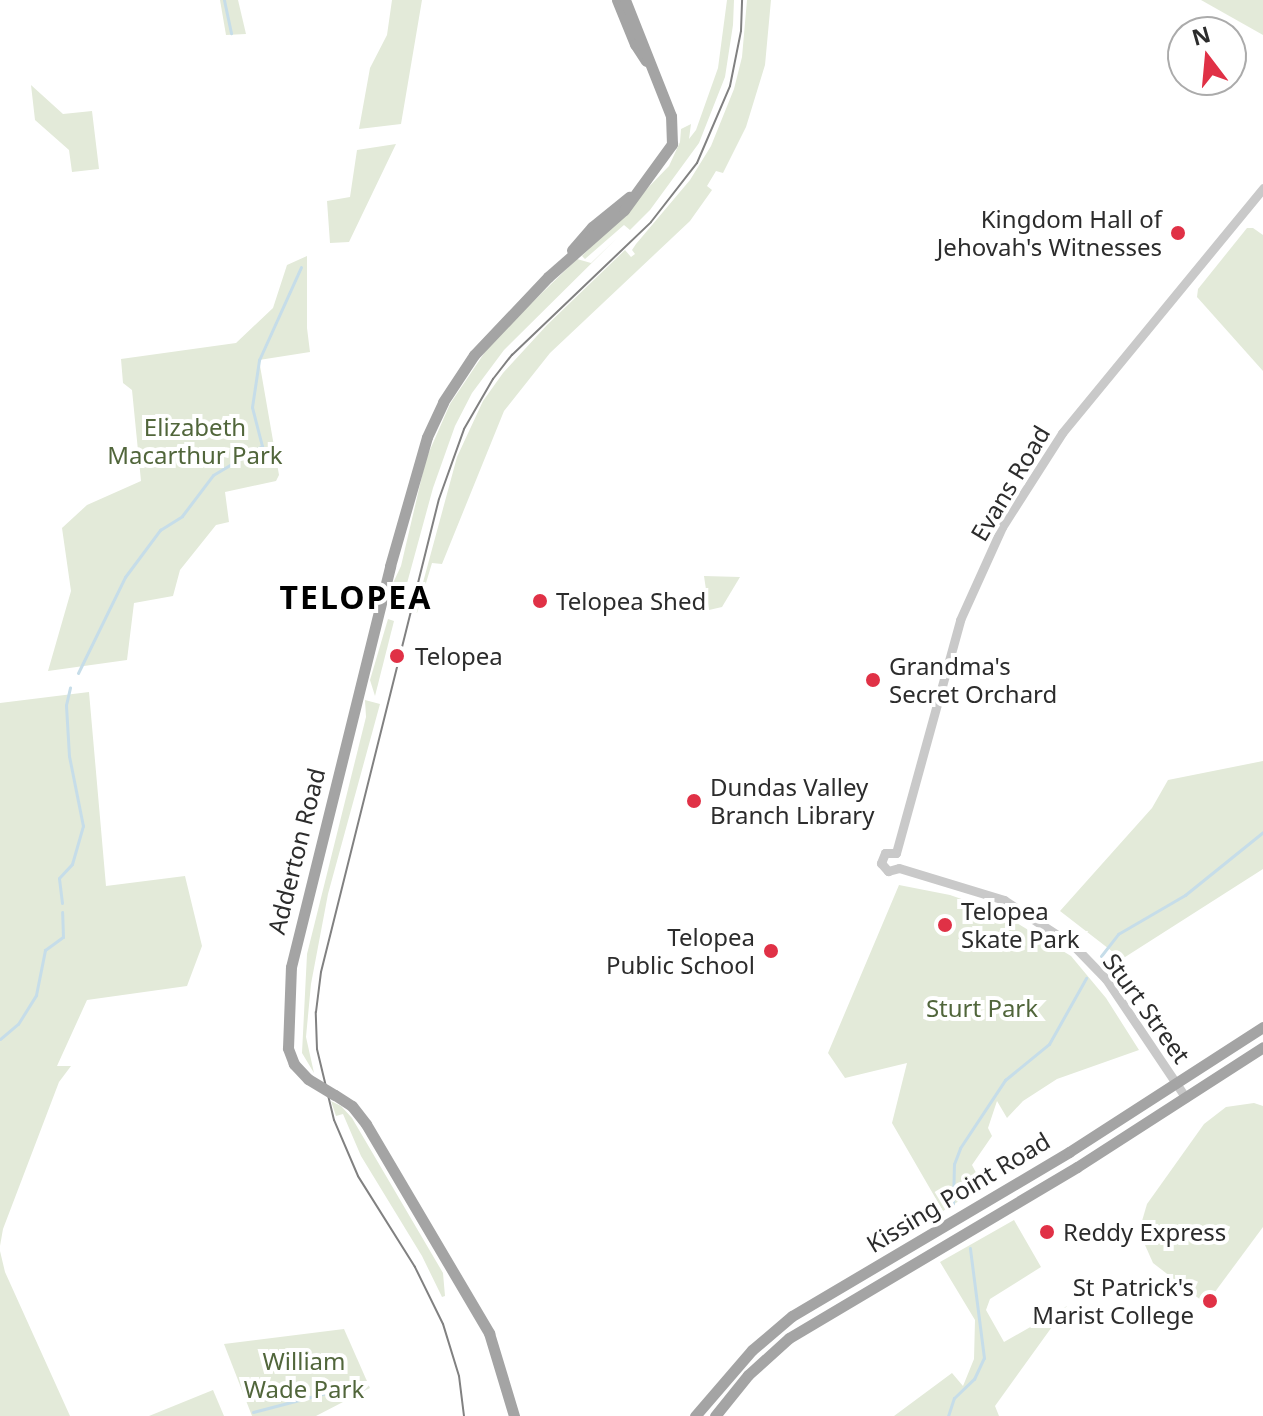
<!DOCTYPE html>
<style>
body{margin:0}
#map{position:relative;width:1263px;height:1416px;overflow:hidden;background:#fff;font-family:"Noto Sans",sans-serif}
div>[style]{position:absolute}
.green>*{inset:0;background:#e3ead9}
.stream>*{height:3px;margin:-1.5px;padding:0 1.5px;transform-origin:1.5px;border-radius:1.5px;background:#c6dde9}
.minor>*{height:9px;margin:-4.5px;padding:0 4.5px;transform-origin:4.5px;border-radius:4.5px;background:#c9c9c9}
.major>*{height:11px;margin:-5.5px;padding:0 5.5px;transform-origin:5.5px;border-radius:5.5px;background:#a4a4a4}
.tram>*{height:2px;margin:-1px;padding:0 1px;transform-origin:1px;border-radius:1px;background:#818181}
.major-bridge>*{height:11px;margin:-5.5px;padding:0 5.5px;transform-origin:5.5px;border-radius:5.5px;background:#a4a4a4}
.dots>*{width:22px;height:22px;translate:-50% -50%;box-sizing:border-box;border:4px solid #fff;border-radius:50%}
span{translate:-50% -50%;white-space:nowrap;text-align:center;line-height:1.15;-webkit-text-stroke:8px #fff;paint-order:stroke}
.poi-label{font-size:24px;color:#2c2c2c}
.right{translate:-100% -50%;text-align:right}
.left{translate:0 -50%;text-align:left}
.park-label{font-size:24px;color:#51663b}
.street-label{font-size:24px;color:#2c2c2c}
.district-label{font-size:32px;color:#000;font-weight:700;letter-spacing:2px}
.north{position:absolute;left:1167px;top:16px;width:80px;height:80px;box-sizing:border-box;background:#fff;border:2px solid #ababab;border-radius:50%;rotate:344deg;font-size:22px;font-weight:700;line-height:32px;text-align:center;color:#2c2c2c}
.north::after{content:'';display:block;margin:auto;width:28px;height:36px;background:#e03146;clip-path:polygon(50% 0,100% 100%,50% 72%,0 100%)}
</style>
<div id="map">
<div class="green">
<i style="clip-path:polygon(220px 0,238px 0,246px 34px,226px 35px)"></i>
<i style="clip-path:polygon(392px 0,422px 0,401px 124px,359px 129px,370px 68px,387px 35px)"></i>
<i style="clip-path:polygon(727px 0,734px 0,733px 25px,725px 77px,699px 143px,650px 210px,630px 230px,624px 225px,585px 259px,582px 256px,669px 166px,680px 142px,681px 129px,691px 124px,689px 139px,696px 130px,718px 68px)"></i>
<i style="clip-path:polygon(747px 0,771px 0,765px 65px,746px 127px,723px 173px,716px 171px,707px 186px,712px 190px,690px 221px,550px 353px,504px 411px,442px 564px,432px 563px,417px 613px,415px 612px,457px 457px,483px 401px,503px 373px,547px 325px,625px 250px,631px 257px,635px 254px,632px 250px,636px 244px,690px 180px,711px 146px,734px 89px,742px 57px)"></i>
<i style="clip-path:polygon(1201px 0,1263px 0,1263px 35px)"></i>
<i style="clip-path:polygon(31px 85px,63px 114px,92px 111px,99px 169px,72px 172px,69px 150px,35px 120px)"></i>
<i style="clip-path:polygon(396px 144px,349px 242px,330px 243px,327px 201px,350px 197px,357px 150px)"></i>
<i style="clip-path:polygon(1247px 228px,1253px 228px,1263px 235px,1263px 371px,1197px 297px,1198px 289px)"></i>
<i style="clip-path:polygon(617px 238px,504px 350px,472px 393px,455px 426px,433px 488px,400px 609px,401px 586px,396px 585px,389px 600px,393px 583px,401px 566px,426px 459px,450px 404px,487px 349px,515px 319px,577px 259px,591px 263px)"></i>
<i style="clip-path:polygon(307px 256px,307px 328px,310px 352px,259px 360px,279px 475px,276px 481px,225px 492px,229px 522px,216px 525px,180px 570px,173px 596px,134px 603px,127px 660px,48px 671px,71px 591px,62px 528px,87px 505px,141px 481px,132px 390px,123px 383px,121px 359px,236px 343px,273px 308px,287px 265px)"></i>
<i style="clip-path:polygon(704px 576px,740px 577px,722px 607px,709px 610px)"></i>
<i style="clip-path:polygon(388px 619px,394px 621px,375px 696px,370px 680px)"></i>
<i style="clip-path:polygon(89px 692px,106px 886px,185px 876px,202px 946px,187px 986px,87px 1000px,57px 1066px,71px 1066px,59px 1082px,3px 1229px,0 1246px,0 703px)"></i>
<i style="clip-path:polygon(365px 700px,380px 704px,328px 894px,311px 984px,306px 1037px,314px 1073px,302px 1053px,307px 954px,366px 717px)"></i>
<i style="clip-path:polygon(1263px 761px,1263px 869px,1122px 959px,1060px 911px,1152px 808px,1168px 780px)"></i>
<i style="clip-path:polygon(899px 885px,950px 895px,999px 912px,1071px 956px,1106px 998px,1139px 1050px,1057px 1079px,1023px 1101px,1007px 1118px,997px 1101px,988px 1128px,992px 1136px,972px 1165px,983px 1186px,943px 1211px,892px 1123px,907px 1063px,845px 1078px,828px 1053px)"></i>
<i style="clip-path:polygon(331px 1101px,341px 1106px,352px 1118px,443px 1273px,445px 1296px,442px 1297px,422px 1256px,361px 1156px,343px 1114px,336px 1116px)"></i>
<i style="clip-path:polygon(1254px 1103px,1263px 1106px,1263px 1227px,1206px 1304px,1153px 1263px,1141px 1236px,1142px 1221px,1147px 1204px,1204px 1124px,1226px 1107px)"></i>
<i style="clip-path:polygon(1014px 1220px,1041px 1267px,990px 1299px,986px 1310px,1004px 1342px,1067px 1306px,995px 1406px,999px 1416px,894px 1416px,952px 1373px,963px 1386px,974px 1359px,975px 1320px,940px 1262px)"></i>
<i style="clip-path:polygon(0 1251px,5px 1272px,70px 1416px,0 1416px)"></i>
<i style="clip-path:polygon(344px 1329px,370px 1388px,316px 1416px,252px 1416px,224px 1344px)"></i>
<i style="clip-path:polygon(213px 1390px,224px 1416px,149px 1416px)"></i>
</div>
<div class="stream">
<i style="left:224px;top:0;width:34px;rotate:78deg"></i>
<i style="left:78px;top:673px;width:107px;rotate:-63.9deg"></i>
<i style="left:125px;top:577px;width:59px;rotate:-53.3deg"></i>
<i style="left:160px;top:530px;width:26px;rotate:-32deg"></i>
<i style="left:182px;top:516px;width:51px;rotate:-52.9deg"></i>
<i style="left:213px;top:475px;width:57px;rotate:-30.6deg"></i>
<i style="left:262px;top:446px;width:40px;rotate:-104.4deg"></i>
<i style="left:252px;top:407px;width:48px;rotate:-81.5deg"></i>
<i style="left:259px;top:360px;width:102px;rotate:-65.7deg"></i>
<i style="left:62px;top:903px;width:25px;rotate:-97deg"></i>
<i style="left:59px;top:878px;width:19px;rotate:-47deg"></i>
<i style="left:72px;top:864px;width:40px;rotate:-74deg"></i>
<i style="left:83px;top:826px;width:71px;rotate:-101.3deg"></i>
<i style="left:69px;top:756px;width:51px;rotate:-93.4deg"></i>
<i style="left:66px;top:705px;width:18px;rotate:-77deg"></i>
<i style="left:1101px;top:956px;width:28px;rotate:-52deg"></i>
<i style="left:1118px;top:934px;width:78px;rotate:-30.2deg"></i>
<i style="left:1185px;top:895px;width:100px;rotate:-38.9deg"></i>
<i style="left:0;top:1039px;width:23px;rotate:-40deg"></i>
<i style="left:18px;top:1024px;width:34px;rotate:-58deg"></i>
<i style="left:36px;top:995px;width:46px;rotate:-78.7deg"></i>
<i style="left:45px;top:950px;width:22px;rotate:-36deg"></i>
<i style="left:63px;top:937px;width:25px;rotate:-92deg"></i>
<i style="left:953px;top:1204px;width:40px;rotate:-88.6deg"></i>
<i style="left:954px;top:1164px;width:17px;rotate:-69deg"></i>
<i style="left:960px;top:1148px;width:82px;rotate:-56.5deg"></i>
<i style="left:1005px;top:1080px;width:57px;rotate:-39.3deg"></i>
<i style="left:1049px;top:1044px;width:76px;rotate:-60.7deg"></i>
<i style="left:253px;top:1412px;width:115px;rotate:-14.6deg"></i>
<i style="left:948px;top:1416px;width:19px;rotate:-72deg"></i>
<i style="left:954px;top:1398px;width:28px;rotate:-44deg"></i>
<i style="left:974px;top:1379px;width:23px;rotate:-65deg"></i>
<i style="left:984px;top:1358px;width:111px;rotate:-97.3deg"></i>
</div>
<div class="minor">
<i style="left:896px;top:853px;width:242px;rotate:-74.6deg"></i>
<i style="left:960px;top:620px;width:102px;rotate:-65.7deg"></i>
<i style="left:1002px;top:527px;width:112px;rotate:-57.4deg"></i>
<i style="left:1062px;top:433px;width:317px;rotate:-50.6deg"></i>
<i style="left:896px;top:853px;width:11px;rotate:180deg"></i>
<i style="left:885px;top:853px;width:11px;rotate:112deg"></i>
<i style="left:881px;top:863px;width:11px;rotate:49deg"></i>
<i style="left:888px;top:871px;width:11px;rotate:-15deg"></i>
<i style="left:899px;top:868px;width:110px;rotate:16.9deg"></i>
<i style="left:1004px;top:900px;width:84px;rotate:33.3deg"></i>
<i style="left:1074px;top:946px;width:46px;rotate:45.9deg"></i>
<i style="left:1106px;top:979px;width:143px;rotate:56.1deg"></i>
</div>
<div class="major">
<i style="left:617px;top:0;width:48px;rotate:67.8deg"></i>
<i style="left:635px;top:44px;width:20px;rotate:57deg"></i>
<i style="left:572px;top:250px;width:30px;rotate:-49deg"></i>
<i style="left:592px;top:227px;width:48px;rotate:-39deg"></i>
<i style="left:308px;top:1079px;width:21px;rotate:-133deg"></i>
<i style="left:294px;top:1064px;width:17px;rotate:-111deg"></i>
<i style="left:288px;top:1048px;width:81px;rotate:-87.9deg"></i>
<i style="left:291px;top:967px;width:413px;rotate:-76.1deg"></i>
<i style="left:390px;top:566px;width:134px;rotate:-74deg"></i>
<i style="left:427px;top:437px;width:38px;rotate:-65deg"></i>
<i style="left:443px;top:402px;width:56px;rotate:-56.6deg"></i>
<i style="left:474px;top:355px;width:108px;rotate:-46.5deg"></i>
<i style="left:548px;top:277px;width:101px;rotate:-41.4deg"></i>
<i style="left:624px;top:210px;width:82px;rotate:-54deg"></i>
<i style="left:672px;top:144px;width:28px;rotate:-92deg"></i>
<i style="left:671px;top:116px;width:125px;rotate:-111.6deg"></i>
<i style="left:335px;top:1095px;width:20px;rotate:33deg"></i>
<i style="left:352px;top:1106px;width:23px;rotate:52deg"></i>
<i style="left:366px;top:1124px;width:243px;rotate:59.5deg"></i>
<i style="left:489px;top:1333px;width:87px;rotate:73.2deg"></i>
<i style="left:695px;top:1416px;width:87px;rotate:-49.2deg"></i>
<i style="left:752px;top:1350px;width:52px;rotate:-40.4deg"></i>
<i style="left:792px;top:1316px;width:322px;rotate:-30.6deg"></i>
<i style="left:1069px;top:1152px;width:231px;rotate:-32.8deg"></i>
<i style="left:715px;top:1416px;width:53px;rotate:-51.2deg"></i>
<i style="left:748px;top:1375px;width:55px;rotate:-42.1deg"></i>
<i style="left:789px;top:1338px;width:335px;rotate:-30.7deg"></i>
<i style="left:1077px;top:1167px;width:221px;rotate:-32.8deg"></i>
</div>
<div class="tram">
<i style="left:464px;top:1416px;width:40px;rotate:-97.1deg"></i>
<i style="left:459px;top:1376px;width:54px;rotate:-107.1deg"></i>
<i style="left:443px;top:1324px;width:64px;rotate:-116.2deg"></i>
<i style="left:415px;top:1267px;width:107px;rotate:-122.1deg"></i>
<i style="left:358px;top:1176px;width:61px;rotate:-113.2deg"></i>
<i style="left:334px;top:1120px;width:73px;rotate:-103.5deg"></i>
<i style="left:317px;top:1049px;width:37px;rotate:-92deg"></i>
<i style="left:316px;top:1012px;width:40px;rotate:-82.9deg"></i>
<i style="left:321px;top:972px;width:487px;rotate:-76deg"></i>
<i style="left:439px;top:499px;width:74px;rotate:-70.3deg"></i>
<i style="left:464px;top:429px;width:58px;rotate:-59.9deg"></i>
<i style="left:493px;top:379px;width:31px;rotate:-52deg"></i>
<i style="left:512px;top:355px;width:192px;rotate:-43.7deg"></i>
<i style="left:651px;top:222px;width:75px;rotate:-52.1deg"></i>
<i style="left:697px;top:163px;width:84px;rotate:-66.8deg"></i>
<i style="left:730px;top:86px;width:56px;rotate:-78.7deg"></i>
<i style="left:741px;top:31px;width:31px;rotate:-88deg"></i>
</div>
<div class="major-bridge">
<i style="left:308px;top:1079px;width:31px;rotate:31deg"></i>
</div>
<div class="dots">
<i style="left:1178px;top:233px;background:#e03146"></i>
<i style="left:540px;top:601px;background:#e03146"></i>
<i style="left:397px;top:656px;background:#e03146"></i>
<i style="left:873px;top:680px;background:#e03146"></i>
<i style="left:694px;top:801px;background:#e03146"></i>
<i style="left:945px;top:925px;background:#e03146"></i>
<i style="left:771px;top:951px;background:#e03146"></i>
<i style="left:1047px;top:1232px;background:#e03146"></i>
<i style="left:1210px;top:1301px;background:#e03146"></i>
</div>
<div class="poi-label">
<span class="right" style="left:1162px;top:233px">Kingdom Hall of<br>Jehovah's Witnesses</span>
<span class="left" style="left:556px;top:601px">Telopea Shed</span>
<span class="left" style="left:415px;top:656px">Telopea</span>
<span class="left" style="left:889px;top:680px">Grandma's<br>Secret Orchard</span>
<span class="left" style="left:710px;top:801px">Dundas Valley<br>Branch Library</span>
<span class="left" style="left:961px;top:925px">Telopea<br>Skate Park</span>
<span class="right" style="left:755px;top:951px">Telopea<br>Public School</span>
<span class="left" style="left:1063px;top:1232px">Reddy Express</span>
<span class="right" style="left:1194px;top:1301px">St Patrick's<br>Marist College</span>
</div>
<div class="park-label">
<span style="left:195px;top:441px">Elizabeth<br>Macarthur Park</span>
<span style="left:982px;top:1008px">Sturt Park</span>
<span style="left:304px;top:1375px">William<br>Wade Park</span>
</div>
<div class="street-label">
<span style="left:1010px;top:483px;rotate:-59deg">Evans Road</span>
<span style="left:296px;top:851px;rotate:-76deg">Adderton Road</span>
<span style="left:1147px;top:1008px;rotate:54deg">Sturt Street</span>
<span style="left:958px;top:1192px;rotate:-31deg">Kissing Point Road</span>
</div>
<div class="district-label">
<span style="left:356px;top:597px">TELOPEA</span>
</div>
<div class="north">N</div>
</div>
